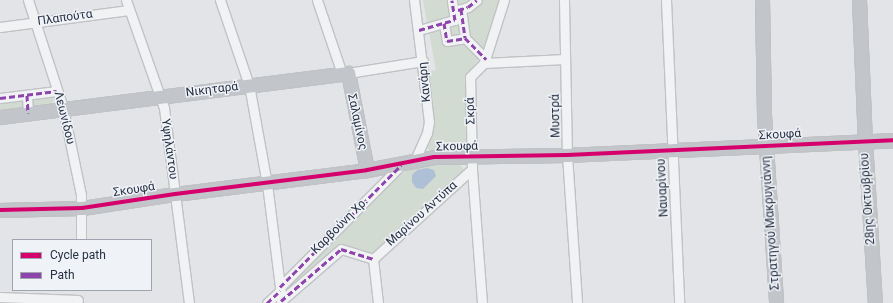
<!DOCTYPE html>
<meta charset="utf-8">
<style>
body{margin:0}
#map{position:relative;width:893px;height:303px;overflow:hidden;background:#e2e4e7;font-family:Roboto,sans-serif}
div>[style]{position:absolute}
.green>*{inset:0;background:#d2dbd1}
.water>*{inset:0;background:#aec0d5}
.roads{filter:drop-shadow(1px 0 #c0c2c5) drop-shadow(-1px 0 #c0c2c5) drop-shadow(0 1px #c0c2c5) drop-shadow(0 -1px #c0c2c5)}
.street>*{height:9px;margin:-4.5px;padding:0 4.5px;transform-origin:4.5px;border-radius:4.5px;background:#f1f2f3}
.secondary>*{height:13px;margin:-6.5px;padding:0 6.5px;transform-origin:6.5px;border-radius:6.5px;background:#c2c5c9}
.quiet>*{height:3px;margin-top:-1.5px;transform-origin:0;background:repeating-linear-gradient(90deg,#8e44ad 0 6px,transparent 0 9px)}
.cycleway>*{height:4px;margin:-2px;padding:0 2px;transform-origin:2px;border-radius:2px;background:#d6006c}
span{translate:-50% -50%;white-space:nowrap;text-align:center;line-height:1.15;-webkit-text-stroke:3px #eff2f7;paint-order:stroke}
.street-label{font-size:12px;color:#263042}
.legend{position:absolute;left:12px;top:239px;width:140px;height:52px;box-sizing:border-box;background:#eff2f7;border:1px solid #9fa4af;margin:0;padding:5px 7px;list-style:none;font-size:12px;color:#263042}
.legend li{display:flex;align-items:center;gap:8px;height:20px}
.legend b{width:20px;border:1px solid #9fa4af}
</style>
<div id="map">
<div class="green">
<i style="clip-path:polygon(423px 0,501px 0,484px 52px,466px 76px,469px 152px,431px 151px,428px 149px,426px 72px,436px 70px)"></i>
<i style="clip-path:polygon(51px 95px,54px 99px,51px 105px,0 112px,0 100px)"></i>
<i style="clip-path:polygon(438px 163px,460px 165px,464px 170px,378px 251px,368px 255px,340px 245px,296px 281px,294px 279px,393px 180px,406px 171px)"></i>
</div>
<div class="water">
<i style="clip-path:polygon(427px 168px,434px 170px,436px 176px,423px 189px,416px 188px,412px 182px,412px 175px,417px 170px)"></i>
</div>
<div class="roads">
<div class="street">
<i style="left:28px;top:0;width:114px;rotate:72deg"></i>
<i style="left:63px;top:108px;width:89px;rotate:78.3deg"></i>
<i style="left:81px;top:195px;width:45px;rotate:90deg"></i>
<i style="left:126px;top:0;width:114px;rotate:70.6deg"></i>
<i style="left:164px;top:108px;width:197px;rotate:82.7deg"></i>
<i style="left:220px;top:0;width:90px;rotate:71.2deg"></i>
<i style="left:249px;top:85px;width:101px;rotate:79.7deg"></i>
<i style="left:267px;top:184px;width:120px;rotate:82.8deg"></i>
<i style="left:317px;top:0;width:78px;rotate:71.3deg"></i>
<i style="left:564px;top:0;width:155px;rotate:88.9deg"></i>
<i style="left:567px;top:155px;width:148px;rotate:86.1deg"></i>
<i style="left:666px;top:0;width:303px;rotate:87.5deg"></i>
<i style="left:461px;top:9px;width:29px;rotate:82deg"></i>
<i style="left:465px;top:38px;width:30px;rotate:45deg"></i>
<i style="left:455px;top:11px;width:14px;rotate:-17deg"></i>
<i style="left:468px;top:7px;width:11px;rotate:-38deg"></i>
<i style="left:444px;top:23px;width:18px;rotate:81deg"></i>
<i style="left:447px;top:41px;width:18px;rotate:-9deg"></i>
<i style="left:0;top:27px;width:130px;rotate:-7.5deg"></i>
<i style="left:419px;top:30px;width:37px;rotate:-16deg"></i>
<i style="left:455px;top:20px;width:20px;rotate:-99deg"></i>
<i style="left:484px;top:63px;width:81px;rotate:-2.8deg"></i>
<i style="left:348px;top:73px;width:76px;rotate:-9.1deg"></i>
<i style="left:27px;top:95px;width:18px;rotate:87deg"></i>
<i style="left:0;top:98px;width:57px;rotate:-7deg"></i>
<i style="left:414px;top:162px;width:32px;rotate:-66deg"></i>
<i style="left:427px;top:133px;width:11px;rotate:-80deg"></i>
<i style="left:429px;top:122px;width:123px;rotate:-97deg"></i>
<i style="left:373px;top:259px;width:134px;rotate:-42.3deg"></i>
<i style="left:373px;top:259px;width:44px;rotate:83.5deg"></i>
<i style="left:280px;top:287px;width:172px;rotate:-45.2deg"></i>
<i style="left:0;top:297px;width:78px;rotate:2.2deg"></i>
<i style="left:281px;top:301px;width:79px;rotate:-40.9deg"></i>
<i style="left:341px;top:249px;width:34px;rotate:17deg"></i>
<i style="left:267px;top:303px;width:18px;rotate:-43deg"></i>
<i style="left:482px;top:303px;width:134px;rotate:-94.3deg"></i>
<i style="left:472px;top:169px;width:92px;rotate:-91.2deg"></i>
<i style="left:470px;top:77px;width:20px;rotate:-45deg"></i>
<i style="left:484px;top:63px;width:66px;rotate:-72.4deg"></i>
</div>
<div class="secondary">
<i style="left:762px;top:0;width:115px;rotate:89deg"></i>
<i style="left:764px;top:115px;width:188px;rotate:86.3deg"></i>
<i style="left:859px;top:0;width:141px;rotate:87.6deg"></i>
<i style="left:865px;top:141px;width:162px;rotate:86.5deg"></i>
<i style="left:0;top:117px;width:351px;rotate:-7.2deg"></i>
<i style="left:348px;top:73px;width:99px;rotate:78.9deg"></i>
<i style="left:0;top:210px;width:82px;rotate:-1.4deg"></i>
<i style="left:82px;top:208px;width:94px;rotate:-8.6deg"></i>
<i style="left:175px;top:194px;width:193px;rotate:-7.1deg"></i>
<i style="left:367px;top:170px;width:68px;rotate:-11deg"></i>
<i style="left:434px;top:157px;width:133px;rotate:-0.9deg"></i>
<i style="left:567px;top:155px;width:326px;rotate:-2.6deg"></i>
</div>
</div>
<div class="quiet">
<i style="left:461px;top:9px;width:29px;rotate:82deg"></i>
<i style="left:465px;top:38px;width:30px;rotate:45deg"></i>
<i style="left:458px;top:10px;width:10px;rotate:-17deg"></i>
<i style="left:468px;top:7px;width:11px;rotate:-38deg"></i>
<i style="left:444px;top:23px;width:18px;rotate:81deg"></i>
<i style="left:447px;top:41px;width:18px;rotate:-9deg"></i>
<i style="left:419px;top:30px;width:37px;rotate:-16deg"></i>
<i style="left:455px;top:20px;width:20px;rotate:-99deg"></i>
<i style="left:27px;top:95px;width:18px;rotate:87deg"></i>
<i style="left:0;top:98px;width:57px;rotate:-7deg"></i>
<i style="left:280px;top:287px;width:172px;rotate:-45.2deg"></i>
<i style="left:281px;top:301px;width:79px;rotate:-40.9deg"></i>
<i style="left:341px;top:249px;width:34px;rotate:17deg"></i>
<i style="left:267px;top:303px;width:18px;rotate:-43deg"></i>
</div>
<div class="cycleway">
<i style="left:0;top:210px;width:82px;rotate:-1.4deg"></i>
<i style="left:82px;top:208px;width:94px;rotate:-8.6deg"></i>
<i style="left:175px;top:194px;width:193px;rotate:-7.1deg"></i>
<i style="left:367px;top:170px;width:68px;rotate:-11deg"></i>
<i style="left:434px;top:157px;width:133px;rotate:-0.9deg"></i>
<i style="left:567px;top:155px;width:326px;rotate:-2.6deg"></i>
</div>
<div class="street-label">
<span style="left:65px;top:18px;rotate:-8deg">Πλαπούτα</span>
<span style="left:425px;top:82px;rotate:-96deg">Κανάρη</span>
<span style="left:212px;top:90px;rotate:-7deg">Νικηταρά</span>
<span style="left:471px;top:111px;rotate:-92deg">Σκρά</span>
<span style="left:556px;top:116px;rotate:-91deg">Μυστρά</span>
<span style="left:64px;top:118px;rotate:76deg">Λεωνίδου</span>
<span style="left:357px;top:122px;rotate:78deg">Σαλαμίνος</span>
<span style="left:780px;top:135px;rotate:-3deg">Σκουφά</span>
<span style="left:457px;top:147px;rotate:-1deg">Σκουφά</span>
<span style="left:169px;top:149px;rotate:82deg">Υψηλάντου</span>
<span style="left:663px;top:188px;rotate:-93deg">Ναυαρίνου</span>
<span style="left:134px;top:190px;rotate:-9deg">Σκουφά</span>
<span style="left:868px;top:199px;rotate:-94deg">28ης Οκτωβρίου</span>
<span style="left:422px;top:214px;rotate:-42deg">Μαρίνου Αντύπα</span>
<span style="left:771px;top:223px;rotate:-94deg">Στρατηγού Μακρυγιάννη</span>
<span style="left:340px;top:226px;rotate:-45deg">Καρβούνη Χρ.</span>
</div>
<ul class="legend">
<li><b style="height:5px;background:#d6006c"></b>Cycle path</li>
<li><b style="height:5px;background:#8e44ad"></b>Path</li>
</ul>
</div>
